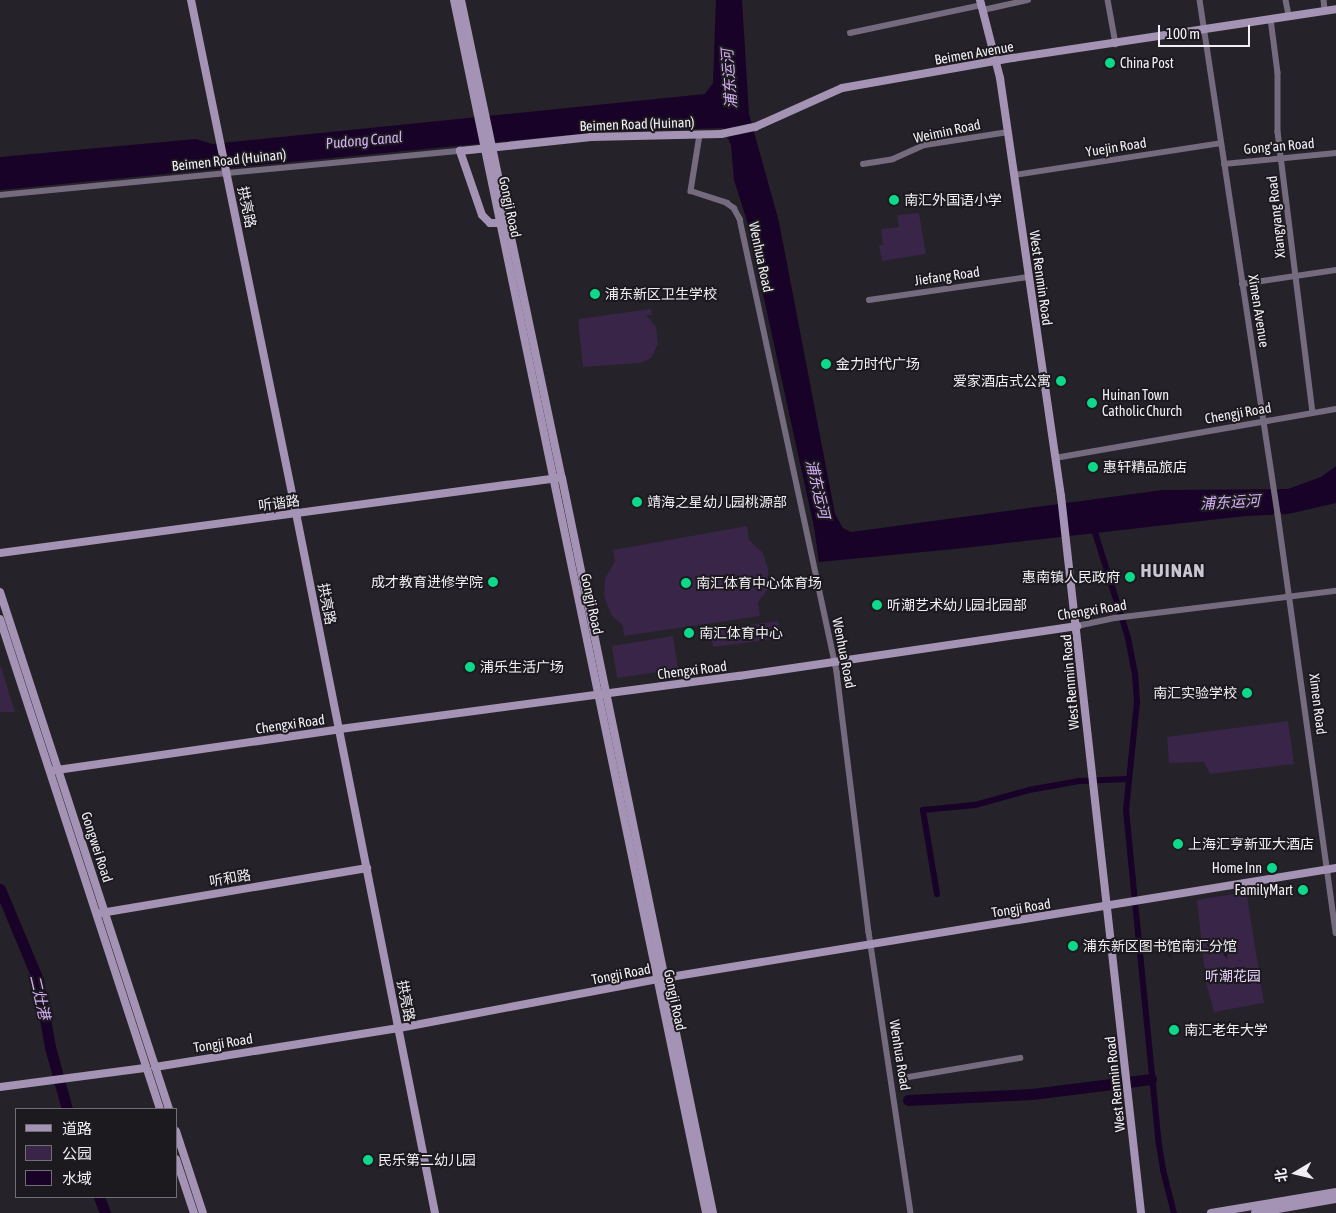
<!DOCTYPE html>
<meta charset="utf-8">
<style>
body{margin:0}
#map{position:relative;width:1336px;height:1213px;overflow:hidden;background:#252229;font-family:"Asap Condensed","Noto Sans SC",sans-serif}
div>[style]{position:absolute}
.green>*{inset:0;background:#382548}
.water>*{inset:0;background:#180227}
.canal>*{height:6px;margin:-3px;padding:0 3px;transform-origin:3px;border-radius:3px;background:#180227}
.river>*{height:11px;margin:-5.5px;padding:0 5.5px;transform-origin:5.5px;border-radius:5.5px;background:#180227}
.street>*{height:5.5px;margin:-2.75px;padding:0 2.75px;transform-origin:2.75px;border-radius:2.75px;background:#756b7f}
.secondary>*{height:8px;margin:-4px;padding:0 4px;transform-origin:4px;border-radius:4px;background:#a493b4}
.dots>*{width:14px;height:14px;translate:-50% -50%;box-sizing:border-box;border:2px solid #1c191f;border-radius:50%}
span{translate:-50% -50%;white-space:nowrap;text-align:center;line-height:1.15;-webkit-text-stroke:4px #1c191f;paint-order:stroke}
.street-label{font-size:14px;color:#f1eff4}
.poi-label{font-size:14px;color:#f1eff4}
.left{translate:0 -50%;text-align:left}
.right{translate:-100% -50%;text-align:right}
.park-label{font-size:14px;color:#e8d2fd}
.water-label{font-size:15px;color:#d5aff6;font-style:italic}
.district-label{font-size:19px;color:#cbc7d0;font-weight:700;letter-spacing:1px}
.legend{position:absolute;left:15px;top:1108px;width:162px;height:90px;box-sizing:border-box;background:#1c191f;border:1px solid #716f74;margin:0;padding:6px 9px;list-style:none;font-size:15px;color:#f1eff4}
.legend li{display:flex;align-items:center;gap:10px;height:25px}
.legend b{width:25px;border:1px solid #716f74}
.north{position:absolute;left:1271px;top:1148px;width:50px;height:50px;-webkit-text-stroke:4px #1c191f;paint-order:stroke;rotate:261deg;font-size:14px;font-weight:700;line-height:20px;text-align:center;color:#f1eff4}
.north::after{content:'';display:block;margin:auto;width:18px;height:22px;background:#f1eff4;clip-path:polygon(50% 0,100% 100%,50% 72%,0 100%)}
.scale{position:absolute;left:1158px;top:25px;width:92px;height:22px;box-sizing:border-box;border:2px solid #f1eff4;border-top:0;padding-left:6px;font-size:15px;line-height:18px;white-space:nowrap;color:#f1eff4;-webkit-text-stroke:4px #1c191f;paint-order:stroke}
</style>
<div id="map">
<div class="green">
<i style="clip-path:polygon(919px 213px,926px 254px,882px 261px,879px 245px,883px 245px,881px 229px,899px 227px,897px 215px)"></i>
<i style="clip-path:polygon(651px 309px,652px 315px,646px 315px,656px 327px,658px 344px,651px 358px,640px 363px,583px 367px,578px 319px)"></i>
<i style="clip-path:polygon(747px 526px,749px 540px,763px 553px,768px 569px,768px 589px,758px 602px,760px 616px,624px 636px,623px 626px,611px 614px,604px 596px,605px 578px,615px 562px,613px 550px)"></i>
<i style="clip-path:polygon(778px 621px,780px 638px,713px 647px,711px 630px)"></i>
<i style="clip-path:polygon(673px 636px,678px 669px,617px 678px,612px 646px)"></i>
<i style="clip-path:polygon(0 664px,15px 712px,0 712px)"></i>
<i style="clip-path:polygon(1288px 721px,1294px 764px,1210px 774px,1204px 762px,1169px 763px,1167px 737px)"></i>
<i style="clip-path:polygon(1244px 892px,1247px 896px,1264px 1003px,1214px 1012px,1206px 983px,1197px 900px)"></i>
</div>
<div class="water">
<i style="clip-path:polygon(716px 0,742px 0,749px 114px,779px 222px,835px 514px,843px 528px,851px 532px,1163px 490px,1288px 489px,1321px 477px,1336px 466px,1336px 503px,1288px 514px,1245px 516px,964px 548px,819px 562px,814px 527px,747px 221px,734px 180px,731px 145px,723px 128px,600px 132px,0 190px,0 157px,196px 139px,212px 144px,705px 94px,713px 83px)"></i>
</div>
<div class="canal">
<i style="left:1093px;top:526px;width:117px;rotate:72.6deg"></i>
<i style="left:1128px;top:638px;width:36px;rotate:79deg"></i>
<i style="left:1135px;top:673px;width:29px;rotate:86deg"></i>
<i style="left:1137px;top:702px;width:109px;rotate:95.8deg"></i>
<i style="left:1126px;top:810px;width:330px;rotate:84.4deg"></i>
<i style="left:1158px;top:1138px;width:32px;rotate:81deg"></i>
<i style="left:1163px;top:1170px;width:44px;rotate:75.7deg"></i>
<i style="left:937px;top:894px;width:85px;rotate:-99.5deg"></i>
<i style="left:923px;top:810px;width:52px;rotate:-5.5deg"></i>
<i style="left:975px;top:805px;width:56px;rotate:-15.5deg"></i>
<i style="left:1029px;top:790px;width:51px;rotate:-10.2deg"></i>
<i style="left:1079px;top:781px;width:50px;rotate:-2.3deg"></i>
</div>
<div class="river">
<i style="left:0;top:889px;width:99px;rotate:67.3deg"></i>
<i style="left:38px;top:980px;width:68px;rotate:79.8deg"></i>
<i style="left:50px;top:1047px;width:64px;rotate:74.7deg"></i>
<i style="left:908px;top:1100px;width:124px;rotate:-2.8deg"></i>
<i style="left:1032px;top:1094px;width:120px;rotate:-7.2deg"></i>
<i style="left:99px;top:1197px;width:17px;rotate:69deg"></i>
</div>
<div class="street">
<i style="left:1108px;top:0;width:45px;rotate:79.7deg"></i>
<i style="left:1200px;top:0;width:520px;rotate:81.37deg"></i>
<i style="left:1278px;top:514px;width:423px;rotate:82.1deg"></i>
<i style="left:1286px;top:0;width:16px;rotate:79deg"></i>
<i style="left:1324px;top:0;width:10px;rotate:84deg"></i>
<i style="left:983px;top:10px;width:46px;rotate:-12.5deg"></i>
<i style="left:1271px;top:19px;width:54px;rotate:82.6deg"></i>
<i style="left:1278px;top:73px;width:59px;rotate:90deg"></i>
<i style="left:1278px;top:132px;width:283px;rotate:82.9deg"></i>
<i style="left:850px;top:33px;width:135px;rotate:-12deg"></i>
<i style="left:700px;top:135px;width:57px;rotate:99.1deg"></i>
<i style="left:691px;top:191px;width:38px;rotate:18deg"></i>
<i style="left:727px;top:203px;width:9px;rotate:36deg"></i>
<i style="left:734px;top:208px;width:13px;rotate:61deg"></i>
<i style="left:740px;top:219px;width:463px;rotate:77.9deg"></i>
<i style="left:837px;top:672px;width:262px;rotate:83deg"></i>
<i style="left:869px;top:932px;width:284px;rotate:81.5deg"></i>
<i style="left:863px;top:164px;width:30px;rotate:-9deg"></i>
<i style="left:893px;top:159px;width:35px;rotate:-24deg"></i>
<i style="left:925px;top:145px;width:84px;rotate:-8.9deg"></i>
<i style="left:1224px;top:164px;width:113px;rotate:-5.6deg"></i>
<i style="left:1015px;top:175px;width:208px;rotate:-8.8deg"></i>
<i style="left:0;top:195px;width:462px;rotate:-5.5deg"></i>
<i style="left:1242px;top:284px;width:95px;rotate:-8.5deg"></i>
<i style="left:869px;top:300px;width:162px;rotate:-8.2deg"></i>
<i style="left:1055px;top:458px;width:285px;rotate:-9.9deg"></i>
<i style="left:1077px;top:626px;width:39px;rotate:-12deg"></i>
<i style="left:1115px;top:618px;width:223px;rotate:-7deg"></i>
<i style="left:903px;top:1078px;width:119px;rotate:-9.7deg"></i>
</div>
<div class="secondary">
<i style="left:191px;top:0;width:524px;rotate:78.43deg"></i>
<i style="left:296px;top:513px;width:714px;rotate:78.77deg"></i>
<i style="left:454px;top:0;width:1239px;rotate:78.26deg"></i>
<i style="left:461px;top:0;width:489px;rotate:78.1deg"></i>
<i style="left:562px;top:478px;width:750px;rotate:78.39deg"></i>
<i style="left:980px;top:0;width:81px;rotate:75.6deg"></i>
<i style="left:1000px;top:78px;width:422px;rotate:81.7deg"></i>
<i style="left:1061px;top:496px;width:721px;rotate:83.63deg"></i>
<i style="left:500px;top:223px;width:10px;rotate:180deg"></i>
<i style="left:490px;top:223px;width:11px;rotate:-135deg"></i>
<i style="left:482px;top:215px;width:68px;rotate:-109deg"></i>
<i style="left:460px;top:151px;width:132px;rotate:-6.1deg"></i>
<i style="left:591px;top:137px;width:130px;rotate:-1.3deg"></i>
<i style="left:721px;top:134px;width:35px;rotate:-12deg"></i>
<i style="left:755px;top:127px;width:95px;rotate:-24.1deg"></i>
<i style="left:842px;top:88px;width:174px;rotate:-10deg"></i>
<i style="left:1013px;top:58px;width:327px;rotate:-8.6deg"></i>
<i style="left:0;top:553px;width:563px;rotate:-7.66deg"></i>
<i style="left:0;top:592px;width:544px;rotate:71.9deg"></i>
<i style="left:0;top:619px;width:515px;rotate:71.92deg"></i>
<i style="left:50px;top:771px;width:293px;rotate:-8.2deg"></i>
<i style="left:340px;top:729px;width:403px;rotate:-7.6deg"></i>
<i style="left:739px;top:676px;width:342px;rotate:-8.4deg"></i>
<i style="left:101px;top:913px;width:270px;rotate:-9.6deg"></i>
<i style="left:155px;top:1067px;width:247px;rotate:-9.1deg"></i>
<i style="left:399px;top:1028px;width:270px;rotate:-10.7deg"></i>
<i style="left:664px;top:978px;width:681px;rotate:-9.3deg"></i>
<i style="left:0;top:1087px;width:146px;rotate:-7.5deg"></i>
<i style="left:176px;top:1131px;width:86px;rotate:71.8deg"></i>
<i style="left:176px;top:1159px;width:57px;rotate:71.6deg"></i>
<i style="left:1211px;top:1213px;width:127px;rotate:-9.5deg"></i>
<i style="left:1255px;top:1213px;width:82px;rotate:-9.8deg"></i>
</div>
<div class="dots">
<i style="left:1110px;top:63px;background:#0dd98a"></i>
<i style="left:894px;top:200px;background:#0dd98a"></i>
<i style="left:595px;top:294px;background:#0dd98a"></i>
<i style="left:826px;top:364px;background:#0dd98a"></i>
<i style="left:1061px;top:381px;background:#0dd98a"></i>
<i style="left:1092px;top:403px;background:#0dd98a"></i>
<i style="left:1093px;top:467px;background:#0dd98a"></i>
<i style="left:637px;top:502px;background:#0dd98a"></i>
<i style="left:1130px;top:577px;background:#0dd98a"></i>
<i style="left:493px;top:582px;background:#0dd98a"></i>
<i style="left:686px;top:583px;background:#0dd98a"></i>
<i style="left:877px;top:605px;background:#0dd98a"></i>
<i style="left:689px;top:633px;background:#0dd98a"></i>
<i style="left:470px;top:667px;background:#0dd98a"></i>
<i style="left:1247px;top:693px;background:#0dd98a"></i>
<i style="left:1178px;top:844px;background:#0dd98a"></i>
<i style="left:1272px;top:868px;background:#0dd98a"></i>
<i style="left:1303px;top:890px;background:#0dd98a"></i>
<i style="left:1073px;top:946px;background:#0dd98a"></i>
<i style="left:1174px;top:1030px;background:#0dd98a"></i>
<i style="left:368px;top:1160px;background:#0dd98a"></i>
</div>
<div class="street-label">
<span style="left:974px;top:53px;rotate:-10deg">Beimen Avenue</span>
<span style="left:637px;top:124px;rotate:-2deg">Beimen Road (Huinan)</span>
<span style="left:947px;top:131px;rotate:-12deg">Weimin Road</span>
<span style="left:1279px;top:146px;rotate:-5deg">Gong'an Road</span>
<span style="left:1116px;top:147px;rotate:-9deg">Yuejin Road</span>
<span style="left:229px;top:160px;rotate:-6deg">Beimen Road (Huinan)</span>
<span style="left:247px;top:207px;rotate:78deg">拱亮路</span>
<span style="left:510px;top:207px;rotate:78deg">Gongji Road</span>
<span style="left:1276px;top:217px;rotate:-96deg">Xiangyang Road</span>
<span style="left:761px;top:257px;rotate:78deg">Wenhua Road</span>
<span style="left:947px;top:276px;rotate:-8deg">Jiefang Road</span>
<span style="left:1041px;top:278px;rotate:82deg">West Renmin Road</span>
<span style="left:1259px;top:311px;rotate:81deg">Ximen Avenue</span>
<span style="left:1238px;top:413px;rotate:-10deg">Chengji Road</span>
<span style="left:279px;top:503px;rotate:-8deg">听谐路</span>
<span style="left:327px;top:604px;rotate:79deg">拱亮路</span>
<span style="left:592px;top:604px;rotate:78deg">Gongji Road</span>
<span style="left:1092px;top:610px;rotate:-9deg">Chengxi Road</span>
<span style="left:844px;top:653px;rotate:79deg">Wenhua Road</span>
<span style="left:692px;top:670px;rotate:-7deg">Chengxi Road</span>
<span style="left:1070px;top:682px;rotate:-95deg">West Renmin Road</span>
<span style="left:1318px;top:704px;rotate:83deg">Ximen Road</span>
<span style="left:290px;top:724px;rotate:-8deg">Chengxi Road</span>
<span style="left:97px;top:847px;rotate:72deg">Gongwei Road</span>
<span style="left:230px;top:878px;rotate:-10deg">听和路</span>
<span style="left:1021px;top:908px;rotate:-9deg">Tongji Road</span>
<span style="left:621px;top:974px;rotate:-11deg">Tongji Road</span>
<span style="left:675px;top:1000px;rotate:78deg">Gongji Road</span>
<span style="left:406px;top:1001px;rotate:79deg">拱亮路</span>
<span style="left:223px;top:1043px;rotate:-9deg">Tongji Road</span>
<span style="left:900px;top:1055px;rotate:81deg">Wenhua Road</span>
<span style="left:1115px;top:1084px;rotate:-96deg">West Renmin Road</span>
</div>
<div class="poi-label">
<span class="left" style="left:1120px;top:63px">China Post</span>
<span class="left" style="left:904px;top:200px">南汇外国语小学</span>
<span class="left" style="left:605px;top:294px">浦东新区卫生学校</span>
<span class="left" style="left:836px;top:364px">金力时代广场</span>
<span class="right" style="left:1051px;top:381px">爱家酒店式公寓</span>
<span class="left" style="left:1102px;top:403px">Huinan Town<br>Catholic Church</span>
<span class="left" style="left:1103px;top:467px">惠轩精品旅店</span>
<span class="left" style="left:647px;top:502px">靖海之星幼儿园桃源部</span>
<span class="right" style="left:1120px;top:577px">惠南镇人民政府</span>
<span class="right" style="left:483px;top:582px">成才教育进修学院</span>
<span class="left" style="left:696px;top:583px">南汇体育中心体育场</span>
<span class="left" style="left:887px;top:605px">听潮艺术幼儿园北园部</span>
<span class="left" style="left:699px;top:633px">南汇体育中心</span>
<span class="left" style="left:480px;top:667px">浦乐生活广场</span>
<span class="right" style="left:1237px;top:693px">南汇实验学校</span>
<span class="left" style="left:1188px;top:844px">上海汇亨新亚大酒店</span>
<span class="right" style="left:1262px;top:868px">Home Inn</span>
<span class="right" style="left:1293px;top:890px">FamilyMart</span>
<span class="left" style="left:1083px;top:946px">浦东新区图书馆南汇分馆</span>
<span class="left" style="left:1184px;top:1030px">南汇老年大学</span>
<span class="left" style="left:378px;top:1160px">民乐第二幼儿园</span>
</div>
<div class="park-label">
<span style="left:1233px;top:976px">听潮花园</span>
</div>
<div class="water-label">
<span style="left:729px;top:79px;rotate:-94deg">浦东运河</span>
<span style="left:364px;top:140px;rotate:-5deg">Pudong Canal</span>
<span style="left:818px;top:489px;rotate:77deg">浦东运河</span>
<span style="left:1230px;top:502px;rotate:-3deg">浦东运河</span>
<span style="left:40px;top:997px;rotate:77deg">二灶港</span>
</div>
<div class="district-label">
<span style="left:1173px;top:571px">HUINAN</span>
</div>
<ul class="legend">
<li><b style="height:6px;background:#a493b4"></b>道路</li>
<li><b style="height:14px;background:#382548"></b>公园</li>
<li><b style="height:14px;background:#180227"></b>水域</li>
</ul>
<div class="north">北</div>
<div class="scale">100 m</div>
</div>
